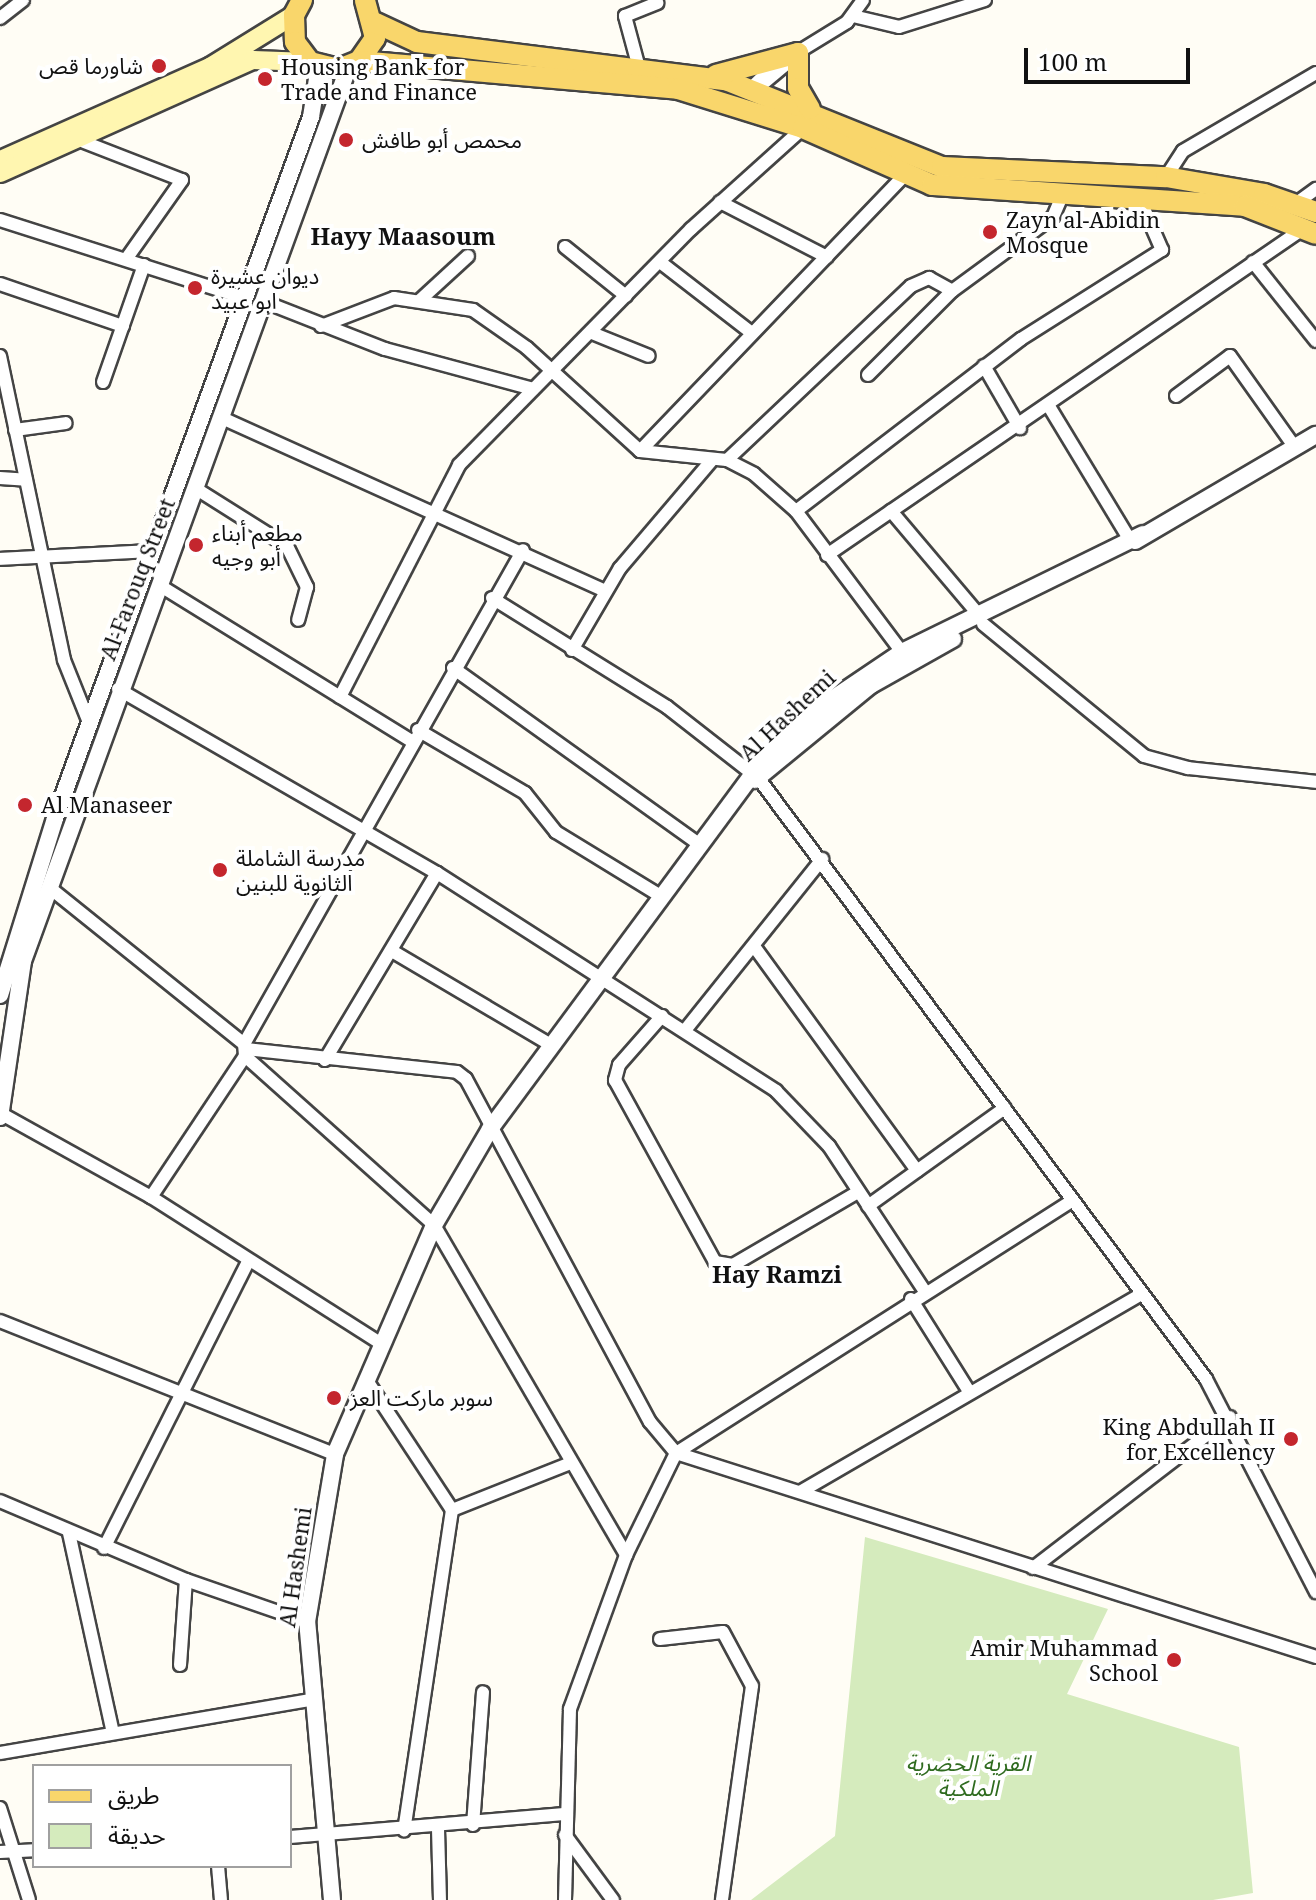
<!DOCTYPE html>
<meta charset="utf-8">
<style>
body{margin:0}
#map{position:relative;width:1316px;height:1900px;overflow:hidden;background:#fffdf5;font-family:"Noto Serif","Noto Sans Arabic",serif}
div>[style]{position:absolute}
.green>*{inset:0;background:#d5ebbd}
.roads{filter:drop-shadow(2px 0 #444) drop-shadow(-2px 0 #444) drop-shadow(0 2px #444) drop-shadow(0 -2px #444)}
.minor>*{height:12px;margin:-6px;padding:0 6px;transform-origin:6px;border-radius:6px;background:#fff}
.tertiary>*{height:16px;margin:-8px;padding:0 8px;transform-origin:8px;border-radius:8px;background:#fff}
.secondary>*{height:18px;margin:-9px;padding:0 9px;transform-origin:9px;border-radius:9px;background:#fff6b0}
.primary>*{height:20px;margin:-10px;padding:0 10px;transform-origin:10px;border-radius:10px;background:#f9d66b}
.dots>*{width:22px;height:22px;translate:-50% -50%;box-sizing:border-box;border:4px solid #fff;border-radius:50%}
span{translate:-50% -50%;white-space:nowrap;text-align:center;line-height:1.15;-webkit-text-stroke:8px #fff;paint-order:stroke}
.poi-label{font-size:22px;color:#111}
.right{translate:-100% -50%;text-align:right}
.left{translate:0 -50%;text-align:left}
.street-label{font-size:22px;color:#111}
.park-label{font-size:22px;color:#2f6b1f;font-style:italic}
.neighbourhood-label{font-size:24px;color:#111;font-weight:700}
.legend{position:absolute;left:32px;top:1764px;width:260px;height:104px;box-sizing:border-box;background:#fff;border:2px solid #a0a0a0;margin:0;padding:10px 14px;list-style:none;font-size:24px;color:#111}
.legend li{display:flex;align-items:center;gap:16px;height:40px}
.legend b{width:40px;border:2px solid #a0a0a0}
.scale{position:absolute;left:1024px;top:48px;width:166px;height:36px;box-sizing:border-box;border:4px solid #111;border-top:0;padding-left:10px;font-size:24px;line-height:28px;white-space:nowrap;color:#111;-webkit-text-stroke:6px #fff;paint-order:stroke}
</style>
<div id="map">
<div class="green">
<i style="clip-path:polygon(865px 1537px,1108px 1609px,1067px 1694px,1239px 1747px,1253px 1893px,1213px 1900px,751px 1900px,835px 1836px)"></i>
</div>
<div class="roads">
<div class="minor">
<i style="left:853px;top:16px;width:47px;rotate:13.4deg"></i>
<i style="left:899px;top:27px;width:90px;rotate:-17.4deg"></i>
<i style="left:0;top:18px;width:29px;rotate:-38deg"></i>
<i style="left:795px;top:54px;width:61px;rotate:-31.6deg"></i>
<i style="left:847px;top:22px;width:27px;rotate:-54deg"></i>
<i style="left:639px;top:68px;width:54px;rotate:-105.1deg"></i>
<i style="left:625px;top:16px;width:35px;rotate:-22deg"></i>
<i style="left:765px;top:82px;width:42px;rotate:-40.2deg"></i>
<i style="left:751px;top:88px;width:37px;rotate:-44deg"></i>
<i style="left:84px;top:142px;width:105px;rotate:21.2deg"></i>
<i style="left:182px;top:180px;width:95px;rotate:125.2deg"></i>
<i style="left:1166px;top:177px;width:31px;rotate:-57deg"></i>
<i style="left:1183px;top:151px;width:154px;rotate:-30.4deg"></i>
<i style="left:720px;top:202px;width:120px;rotate:27.2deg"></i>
<i style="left:1291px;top:207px;width:31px;rotate:-36deg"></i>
<i style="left:0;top:220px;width:256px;rotate:17.7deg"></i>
<i style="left:565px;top:247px;width:78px;rotate:38.8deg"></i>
<i style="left:660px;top:262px;width:116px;rotate:37.7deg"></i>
<i style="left:1253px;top:262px;width:101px;rotate:51.4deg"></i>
<i style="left:0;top:284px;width:130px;rotate:18.9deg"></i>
<i style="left:420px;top:300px;width:65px;rotate:-42.5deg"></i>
<i style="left:265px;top:302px;width:129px;rotate:21.4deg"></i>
<i style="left:385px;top:349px;width:153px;rotate:15.1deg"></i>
<i style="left:321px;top:326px;width:78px;rotate:-21deg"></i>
<i style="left:394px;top:298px;width:80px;rotate:8.6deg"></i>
<i style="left:473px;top:310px;width:66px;rotate:35.1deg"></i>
<i style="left:527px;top:348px;width:153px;rotate:42.3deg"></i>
<i style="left:640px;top:451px;width:87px;rotate:5.9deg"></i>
<i style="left:727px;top:460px;width:30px;rotate:27deg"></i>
<i style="left:754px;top:474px;width:56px;rotate:41.4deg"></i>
<i style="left:796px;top:511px;width:176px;rotate:53.1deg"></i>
<i style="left:592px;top:333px;width:61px;rotate:22deg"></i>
<i style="left:0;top:356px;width:311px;rotate:78.1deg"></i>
<i style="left:64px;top:660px;width:70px;rotate:68.2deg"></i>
<i style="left:984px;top:366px;width:72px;rotate:59.9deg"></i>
<i style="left:868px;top:375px;width:119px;rotate:-45deg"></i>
<i style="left:952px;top:291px;width:125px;rotate:-36.2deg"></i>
<i style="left:1053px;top:217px;width:26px;rotate:-67deg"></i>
<i style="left:103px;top:382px;width:124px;rotate:-70.7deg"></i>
<i style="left:1176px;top:396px;width:67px;rotate:-36.5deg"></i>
<i style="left:1230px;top:356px;width:110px;rotate:54.6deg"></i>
<i style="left:1050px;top:408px;width:151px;rotate:58.8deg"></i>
<i style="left:222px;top:418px;width:420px;rotate:24.3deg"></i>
<i style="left:15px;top:430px;width:51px;rotate:-7.8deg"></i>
<i style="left:640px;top:451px;width:381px;rotate:-46.2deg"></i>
<i style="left:727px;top:460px;width:253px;rotate:-43.4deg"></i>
<i style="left:911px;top:286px;width:20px;rotate:-24deg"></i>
<i style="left:929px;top:278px;width:26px;rotate:29deg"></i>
<i style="left:0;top:478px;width:26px;rotate:4deg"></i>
<i style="left:195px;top:488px;width:109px;rotate:32.2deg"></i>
<i style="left:287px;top:546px;width:46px;rotate:64deg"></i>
<i style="left:307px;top:587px;width:34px;rotate:105deg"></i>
<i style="left:796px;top:511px;width:283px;rotate:-37.4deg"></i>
<i style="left:1021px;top:339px;width:167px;rotate:-32.3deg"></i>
<i style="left:1162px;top:250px;width:58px;rotate:-113.5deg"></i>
<i style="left:891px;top:511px;width:135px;rotate:49.8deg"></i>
<i style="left:827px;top:555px;width:578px;rotate:-34.43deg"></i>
<i style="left:0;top:559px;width:155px;rotate:-3deg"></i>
<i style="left:159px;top:585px;width:297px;rotate:31.7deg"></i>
<i style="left:492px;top:598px;width:206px;rotate:31.9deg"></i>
<i style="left:667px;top:707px;width:117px;rotate:38deg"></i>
<i style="left:759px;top:779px;width:748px;rotate:53.31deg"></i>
<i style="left:1206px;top:1379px;width:240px;rotate:62.7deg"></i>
<i style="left:983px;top:624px;width:208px;rotate:39.3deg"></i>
<i style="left:1144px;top:756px;width:46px;rotate:15.3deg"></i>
<i style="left:1188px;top:768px;width:129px;rotate:6.2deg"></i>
<i style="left:572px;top:650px;width:95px;rotate:-59.7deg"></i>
<i style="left:620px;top:568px;width:142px;rotate:-49.6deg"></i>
<i style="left:453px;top:668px;width:300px;rotate:35.6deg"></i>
<i style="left:118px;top:689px;width:368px;rotate:30deg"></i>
<i style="left:437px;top:873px;width:403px;rotate:32.7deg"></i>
<i style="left:776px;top:1091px;width:76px;rotate:46.1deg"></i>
<i style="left:829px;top:1146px;width:173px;rotate:56.6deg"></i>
<i style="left:340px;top:697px;width:261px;rotate:-62.8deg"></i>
<i style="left:459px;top:465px;width:331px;rotate:-45.5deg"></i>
<i style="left:691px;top:229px;width:151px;rotate:-42deg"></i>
<i style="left:418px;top:730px;width:124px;rotate:30.5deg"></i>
<i style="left:525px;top:793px;width:50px;rotate:51.5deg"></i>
<i style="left:556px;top:832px;width:121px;rotate:31.5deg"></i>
<i style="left:50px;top:888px;width:249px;rotate:38.8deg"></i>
<i style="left:244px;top:1044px;width:12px;rotate:85deg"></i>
<i style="left:245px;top:1056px;width:254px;rotate:41.8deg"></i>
<i style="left:434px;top:1225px;width:382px;rotate:59.8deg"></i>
<i style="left:756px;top:949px;width:274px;rotate:54deg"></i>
<i style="left:392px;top:951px;width:182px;rotate:30.6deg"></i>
<i style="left:662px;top:1016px;width:65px;rotate:131.3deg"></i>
<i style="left:619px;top:1065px;width:16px;rotate:105deg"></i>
<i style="left:615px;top:1080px;width:208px;rotate:61.2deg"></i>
<i style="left:715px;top:1262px;width:18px;rotate:9deg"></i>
<i style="left:733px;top:1265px;width:145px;rotate:-30.3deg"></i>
<i style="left:686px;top:1029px;width:218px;rotate:-51.3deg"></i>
<i style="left:244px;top:1044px;width:567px;rotate:-60.54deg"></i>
<i style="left:246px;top:1049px;width:212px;rotate:6.2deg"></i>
<i style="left:457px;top:1072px;width:11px;rotate:38deg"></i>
<i style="left:466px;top:1079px;width:389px;rotate:61.8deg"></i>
<i style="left:650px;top:1422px;width:40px;rotate:50deg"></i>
<i style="left:676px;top:1453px;width:469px;rotate:-32.5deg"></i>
<i style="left:325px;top:1060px;width:218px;rotate:-59.1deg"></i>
<i style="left:0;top:1113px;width:173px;rotate:29.1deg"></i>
<i style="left:151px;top:1197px;width:274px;rotate:32.5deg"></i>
<i style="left:151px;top:1197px;width:169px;rotate:-56.3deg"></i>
<i style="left:868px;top:1206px;width:168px;rotate:-35.6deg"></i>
<i style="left:911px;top:1299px;width:107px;rotate:57.9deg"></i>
<i style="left:0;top:1321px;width:360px;rotate:21.7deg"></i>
<i style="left:368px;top:1382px;width:153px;rotate:56.7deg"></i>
<i style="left:452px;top:1510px;width:324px;rotate:98.5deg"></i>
<i style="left:800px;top:1492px;width:395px;rotate:-30.1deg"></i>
<i style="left:0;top:1501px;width:202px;rotate:23deg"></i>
<i style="left:186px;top:1580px;width:128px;rotate:19.1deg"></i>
<i style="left:452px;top:1510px;width:125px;rotate:-21.6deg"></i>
<i style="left:69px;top:1533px;width:200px;rotate:77.6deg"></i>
<i style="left:104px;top:1548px;width:322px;rotate:-63.3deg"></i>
<i style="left:1033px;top:1568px;width:248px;rotate:-37.5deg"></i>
<i style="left:660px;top:1639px;width:63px;rotate:-6.3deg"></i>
<i style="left:723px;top:1632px;width:61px;rotate:61.8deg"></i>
<i style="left:752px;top:1686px;width:216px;rotate:98deg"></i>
<i style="left:180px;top:1665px;width:85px;rotate:-86deg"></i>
<i style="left:0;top:1753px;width:315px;rotate:-9.7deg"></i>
<i style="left:0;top:1808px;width:96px;rotate:72.5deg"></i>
<i style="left:473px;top:1825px;width:133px;rotate:-85.7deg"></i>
<i style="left:438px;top:1829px;width:71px;rotate:88.4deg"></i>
<i style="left:565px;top:1835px;width:81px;rotate:53.6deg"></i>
<i style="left:290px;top:1837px;width:275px;rotate:-4.8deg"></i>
<i style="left:0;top:1852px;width:34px;rotate:-3deg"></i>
<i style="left:218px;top:1866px;width:34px;rotate:85deg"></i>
<i style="left:565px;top:1900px;width:191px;rotate:-88.5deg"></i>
<i style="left:570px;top:1709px;width:164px;rotate:-70deg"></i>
<i style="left:626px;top:1555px;width:114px;rotate:-63.9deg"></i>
<i style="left:676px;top:1453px;width:672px;rotate:17.68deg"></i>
</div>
<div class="tertiary">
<i style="left:1135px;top:541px;width:210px;rotate:-30.4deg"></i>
<i style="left:755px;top:780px;width:150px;rotate:-39.3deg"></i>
<i style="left:871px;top:685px;width:94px;rotate:-29.3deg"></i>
<i style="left:0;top:995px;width:185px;rotate:-72.7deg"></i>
<i style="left:55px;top:818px;width:746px;rotate:-69.94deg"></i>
<i style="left:311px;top:117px;width:52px;rotate:-81.1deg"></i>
<i style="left:0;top:1117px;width:158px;rotate:-81.6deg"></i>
<i style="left:23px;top:961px;width:953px;rotate:-69.99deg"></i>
<i style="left:332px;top:1900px;width:279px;rotate:-95.1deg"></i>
<i style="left:307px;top:1622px;width:170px;rotate:-80.5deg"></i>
<i style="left:335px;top:1454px;width:249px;rotate:-66.6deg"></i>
<i style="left:434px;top:1225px;width:111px;rotate:-59.7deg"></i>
<i style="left:490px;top:1129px;width:443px;rotate:-53.5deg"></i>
<i style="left:753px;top:773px;width:100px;rotate:-43.8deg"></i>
<i style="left:825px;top:704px;width:93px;rotate:-34deg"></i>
<i style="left:902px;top:652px;width:268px;rotate:-26.1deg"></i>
</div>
<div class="secondary">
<i style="left:3px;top:159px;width:227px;rotate:-24deg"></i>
<i style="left:210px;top:67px;width:99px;rotate:-31.8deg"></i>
<i style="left:0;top:173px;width:277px;rotate:-24.1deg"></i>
<i style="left:253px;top:60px;width:57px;rotate:2deg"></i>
</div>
<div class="primary">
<i style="left:302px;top:0;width:17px;rotate:118deg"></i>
<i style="left:294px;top:15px;width:27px;rotate:88deg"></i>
<i style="left:295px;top:42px;width:25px;rotate:53deg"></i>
<i style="left:310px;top:62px;width:30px;rotate:14deg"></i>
<i style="left:339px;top:69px;width:22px;rotate:-22deg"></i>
<i style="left:359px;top:61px;width:28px;rotate:-55deg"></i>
<i style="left:375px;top:38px;width:39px;rotate:-105deg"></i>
<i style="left:376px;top:23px;width:45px;rotate:24.9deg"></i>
<i style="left:417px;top:42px;width:313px;rotate:7.1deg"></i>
<i style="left:728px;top:81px;width:231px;rotate:21.9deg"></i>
<i style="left:942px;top:167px;width:224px;rotate:2.6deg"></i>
<i style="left:1166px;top:177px;width:99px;rotate:9.8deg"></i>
<i style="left:1264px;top:194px;width:55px;rotate:19.1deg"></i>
<i style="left:359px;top:61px;width:320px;rotate:5deg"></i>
<i style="left:678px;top:89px;width:131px;rotate:17.3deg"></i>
<i style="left:803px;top:128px;width:141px;rotate:23.8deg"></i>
<i style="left:932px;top:185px;width:314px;rotate:3.8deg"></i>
<i style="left:1245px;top:206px;width:76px;rotate:21.5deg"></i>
<i style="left:716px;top:75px;width:85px;rotate:-15deg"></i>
<i style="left:798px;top:53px;width:35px;rotate:90deg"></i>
<i style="left:798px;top:88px;width:24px;rotate:60deg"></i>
</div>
</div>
<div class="dots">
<i style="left:159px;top:66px;background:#c4262e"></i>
<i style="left:265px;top:79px;background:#c4262e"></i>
<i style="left:346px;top:140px;background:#c4262e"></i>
<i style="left:990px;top:232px;background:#c4262e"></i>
<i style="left:195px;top:288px;background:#c4262e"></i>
<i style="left:196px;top:545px;background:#c4262e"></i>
<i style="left:25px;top:805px;background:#c4262e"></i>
<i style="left:220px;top:870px;background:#c4262e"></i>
<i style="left:334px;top:1398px;background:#c4262e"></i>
<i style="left:1291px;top:1439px;background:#c4262e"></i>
<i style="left:1174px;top:1660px;background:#c4262e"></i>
</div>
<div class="poi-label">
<span class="right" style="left:143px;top:66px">شاورما قص</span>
<span class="left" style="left:281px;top:79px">Housing Bank for<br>Trade and Finance</span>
<span class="left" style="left:362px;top:140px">محمص أبو طافش</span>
<span class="left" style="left:1006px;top:232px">Zayn al-Abidin<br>Mosque</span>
<span class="left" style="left:211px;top:288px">ديوان عشيرة<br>ابو عبيد</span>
<span class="left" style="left:212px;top:545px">مطعم أبناء<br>أبو وجيه</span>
<span class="left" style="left:41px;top:805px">Al Manaseer</span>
<span class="left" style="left:236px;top:870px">مدرسة الشاملة<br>الثانوية للبنين</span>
<span class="left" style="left:350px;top:1398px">سوبر ماركت العز</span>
<span class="right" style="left:1275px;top:1439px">King Abdullah II<br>for Excellency</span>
<span class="right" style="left:1158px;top:1660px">Amir Muhammad<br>School</span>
</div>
<div class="street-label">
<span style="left:137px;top:579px;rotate:-69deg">Al-Farouq Street</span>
<span style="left:787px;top:715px;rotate:-43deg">Al Hashemi</span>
<span style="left:295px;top:1567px;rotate:-82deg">Al Hashemi</span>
</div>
<div class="park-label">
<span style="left:968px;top:1775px">القرية الحضرية<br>الملكية</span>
</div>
<div class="neighbourhood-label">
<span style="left:403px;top:236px">Hayy Maasoum</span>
<span style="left:777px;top:1274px">Hay Ramzi</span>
</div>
<ul class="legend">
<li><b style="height:10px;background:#f9d66b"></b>طريق</li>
<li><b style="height:22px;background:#d5ebbd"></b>حديقة</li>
</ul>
<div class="scale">100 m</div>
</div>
